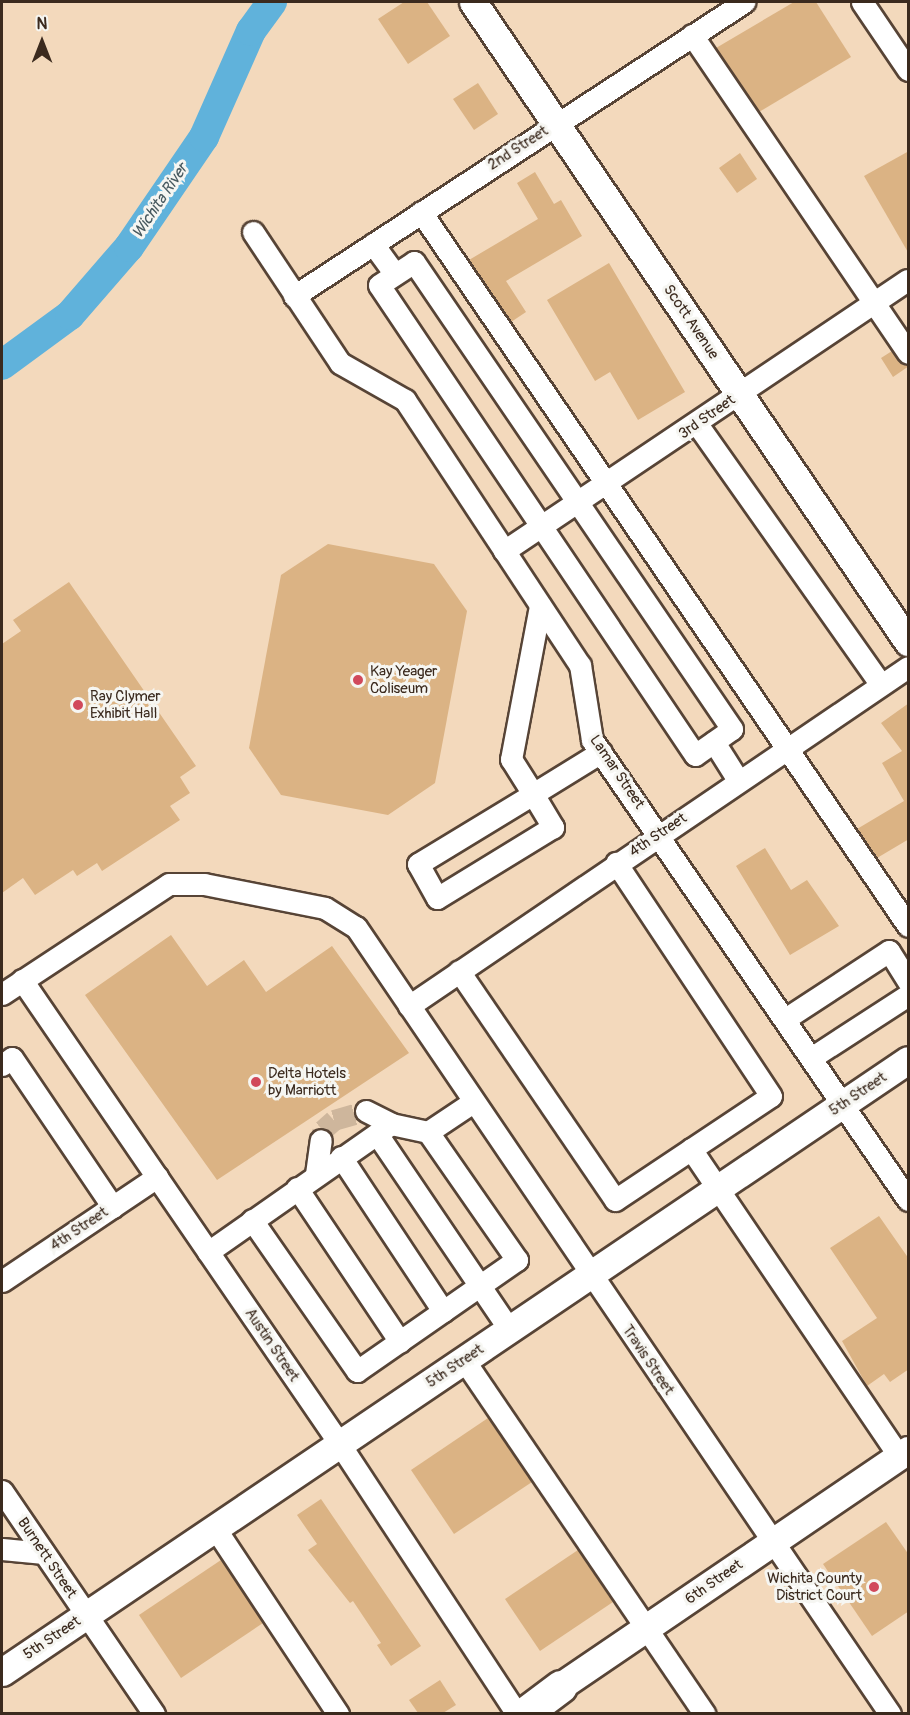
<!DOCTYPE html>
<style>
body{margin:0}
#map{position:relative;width:910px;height:1715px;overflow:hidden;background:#f3d9bc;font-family:Pangolin,sans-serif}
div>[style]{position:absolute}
.river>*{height:30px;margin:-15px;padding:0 15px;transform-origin:15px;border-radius:15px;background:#60b2db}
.building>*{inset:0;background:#dbb384}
.minor-tunnel>*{height:21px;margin-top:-10.5px;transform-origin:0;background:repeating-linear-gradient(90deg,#ceb69c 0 21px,transparent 0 31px)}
.roads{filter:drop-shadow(2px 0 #574436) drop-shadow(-2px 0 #574436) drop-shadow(0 2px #574436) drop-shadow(0 -2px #574436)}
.minor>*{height:21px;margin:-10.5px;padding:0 10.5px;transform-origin:10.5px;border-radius:10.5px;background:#fff}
.major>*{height:27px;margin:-13.5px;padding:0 13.5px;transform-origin:13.5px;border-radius:13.5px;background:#fff}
.highway>*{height:32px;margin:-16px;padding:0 16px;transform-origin:16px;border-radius:16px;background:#fff}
.dots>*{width:16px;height:16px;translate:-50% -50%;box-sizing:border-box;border:3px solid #f6f6f2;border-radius:50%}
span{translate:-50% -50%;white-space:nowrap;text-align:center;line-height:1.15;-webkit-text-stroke:6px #f6f6f2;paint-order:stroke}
.street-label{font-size:15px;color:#3b2a1e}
.poi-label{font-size:15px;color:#3b2a1e}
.left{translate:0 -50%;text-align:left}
.right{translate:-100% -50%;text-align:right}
.water-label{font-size:16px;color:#485a60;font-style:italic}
.frame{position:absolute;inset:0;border:3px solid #3b2a1e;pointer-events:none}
.north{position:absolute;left:12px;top:12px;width:60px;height:60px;-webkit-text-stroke:4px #f6f6f2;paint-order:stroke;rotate:0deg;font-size:16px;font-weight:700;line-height:24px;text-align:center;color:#3b2a1e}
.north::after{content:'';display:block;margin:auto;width:21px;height:27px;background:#3b2a1e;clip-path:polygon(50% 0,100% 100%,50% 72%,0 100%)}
</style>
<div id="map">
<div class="river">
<i style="left:2px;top:365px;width:84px;rotate:-36.3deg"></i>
<i style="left:70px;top:315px;width:90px;rotate:-49.1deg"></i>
<i style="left:129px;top:247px;width:133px;rotate:-55.7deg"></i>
<i style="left:204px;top:137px;width:116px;rotate:-66.1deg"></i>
<i style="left:251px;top:31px;width:36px;rotate:-54deg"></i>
</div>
<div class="building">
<i style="clip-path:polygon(404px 2px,427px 2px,450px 36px,408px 64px,378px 19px)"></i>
<i style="clip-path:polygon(794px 2px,816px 2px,851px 57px,759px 112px,716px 48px)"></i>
<i style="clip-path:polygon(478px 83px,498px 114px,474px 130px,453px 99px)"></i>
<i style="clip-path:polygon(909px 151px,909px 254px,864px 176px)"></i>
<i style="clip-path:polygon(740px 153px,757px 179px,737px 193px,719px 168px)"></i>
<i style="clip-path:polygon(535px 172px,554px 204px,561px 200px,582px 236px,506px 281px,526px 312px,511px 322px,469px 260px,538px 219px,517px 183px)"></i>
<i style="clip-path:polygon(609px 263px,685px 392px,638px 420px,610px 372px,595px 381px,547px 300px)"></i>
<i style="clip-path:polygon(892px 351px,902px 364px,909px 366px,893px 377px,881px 358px)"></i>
<i style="clip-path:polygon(328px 544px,434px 564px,467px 611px,435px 783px,388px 815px,281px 795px,249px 748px,281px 575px)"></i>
<i style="clip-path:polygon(69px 582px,196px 766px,180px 777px,190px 793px,170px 806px,180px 820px,102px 871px,97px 863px,77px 876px,73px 870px,35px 895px,23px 878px,2px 893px,2px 644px,21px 631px,13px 620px)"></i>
<i style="clip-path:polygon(909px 703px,909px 839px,877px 858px,857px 829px,904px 801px,882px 763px,902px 751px,881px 723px)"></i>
<i style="clip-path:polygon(765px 848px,791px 890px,807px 880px,839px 926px,790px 955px,736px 866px)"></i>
<i style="clip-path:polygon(171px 935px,207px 986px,244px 960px,266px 992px,332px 946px,409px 1053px,217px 1180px,85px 995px)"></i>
<i style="clip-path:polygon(879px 1216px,909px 1259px,909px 1369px,890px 1382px,884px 1374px,867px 1386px,842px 1341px,877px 1318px,830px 1248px)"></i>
<i style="clip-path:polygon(488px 1418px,532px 1482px,454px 1534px,411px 1470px)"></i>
<i style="clip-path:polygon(321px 1499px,421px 1646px,391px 1666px,377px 1645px,381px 1643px,353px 1601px,350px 1603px,308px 1550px,317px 1544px,297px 1515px)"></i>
<i style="clip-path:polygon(886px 1522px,909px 1555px,909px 1611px,872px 1636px,823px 1564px)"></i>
<i style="clip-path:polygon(578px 1550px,613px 1602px,540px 1651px,505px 1599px)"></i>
<i style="clip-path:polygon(221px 1560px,263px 1623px,181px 1678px,139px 1615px)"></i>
<i style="clip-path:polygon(440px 1680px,456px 1705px,443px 1713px,418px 1713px,409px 1700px)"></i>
</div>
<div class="minor-tunnel">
<i style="left:321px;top:1140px;width:10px;rotate:-79deg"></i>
<i style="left:323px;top:1130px;width:15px;rotate:-42deg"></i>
<i style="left:334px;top:1120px;width:33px;rotate:-16deg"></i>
</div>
<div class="roads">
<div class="minor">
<i style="left:862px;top:2px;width:82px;rotate:55.9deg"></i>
<i style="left:692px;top:35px;width:384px;rotate:55.8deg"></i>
<i style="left:421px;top:212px;width:864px;rotate:55.7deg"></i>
<i style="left:253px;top:232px;width:157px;rotate:56.4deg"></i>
<i style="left:340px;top:363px;width:75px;rotate:29.6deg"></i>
<i style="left:405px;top:400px;width:318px;rotate:56.6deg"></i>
<i style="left:580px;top:665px;width:76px;rotate:80.9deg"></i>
<i style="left:592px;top:740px;width:558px;rotate:55.51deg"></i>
<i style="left:373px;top:244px;width:37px;rotate:54deg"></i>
<i style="left:414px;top:262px;width:565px;rotate:55.75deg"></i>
<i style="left:732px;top:729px;width:45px;rotate:144.9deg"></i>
<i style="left:695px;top:755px;width:566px;rotate:-123.91deg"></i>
<i style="left:379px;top:285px;width:42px;rotate:-33.3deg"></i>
<i style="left:294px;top:296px;width:538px;rotate:-33.16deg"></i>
<i style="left:697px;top:424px;width:319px;rotate:54.8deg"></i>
<i style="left:504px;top:551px;width:486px;rotate:-33.9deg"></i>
<i style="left:540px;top:606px;width:156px;rotate:100.7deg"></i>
<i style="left:511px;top:759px;width:41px;rotate:57.8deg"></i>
<i style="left:533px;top:794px;width:80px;rotate:-31.7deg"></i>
<i style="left:714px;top:742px;width:45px;rotate:57.7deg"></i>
<i style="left:533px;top:794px;width:39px;rotate:59deg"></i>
<i style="left:553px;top:827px;width:136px;rotate:148.5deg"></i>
<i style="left:437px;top:898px;width:39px;rotate:-119deg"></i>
<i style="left:418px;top:864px;width:135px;rotate:-31.3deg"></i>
<i style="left:459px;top:971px;width:277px;rotate:55.7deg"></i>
<i style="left:615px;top:1200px;width:187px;rotate:-33.7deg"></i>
<i style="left:771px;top:1096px;width:280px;rotate:-123.6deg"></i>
<i style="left:22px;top:980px;width:561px;rotate:55.6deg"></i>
<i style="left:339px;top:1443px;width:324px;rotate:56.7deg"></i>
<i style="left:2px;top:994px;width:200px;rotate:-33.4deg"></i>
<i style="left:169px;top:884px;width:35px"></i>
<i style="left:204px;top:884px;width:123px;rotate:11.2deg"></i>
<i style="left:325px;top:908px;width:36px;rotate:32deg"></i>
<i style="left:356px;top:927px;width:951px;rotate:55.84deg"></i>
<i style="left:409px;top:1006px;width:603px;rotate:-34.19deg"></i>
<i style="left:785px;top:1019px;width:124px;rotate:-33.2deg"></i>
<i style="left:889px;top:951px;width:36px;rotate:58deg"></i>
<i style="left:811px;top:1058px;width:116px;rotate:-33deg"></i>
<i style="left:2px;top:1065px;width:12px;rotate:-35deg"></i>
<i style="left:12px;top:1058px;width:180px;rotate:55.9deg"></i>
<i style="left:366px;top:1111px;width:28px;rotate:27deg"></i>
<i style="left:377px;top:1134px;width:235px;rotate:55.9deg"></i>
<i style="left:691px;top:1149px;width:371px;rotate:55.9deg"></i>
<i style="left:341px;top:1157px;width:185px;rotate:56.5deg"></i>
<i style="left:316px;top:1174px;width:34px;rotate:-82deg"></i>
<i style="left:297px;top:1188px;width:185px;rotate:56.2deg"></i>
<i style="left:252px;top:1220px;width:184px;rotate:55.2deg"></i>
<i style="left:357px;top:1371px;width:195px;rotate:-34.8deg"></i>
<i style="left:517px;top:1260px;width:156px;rotate:-124.8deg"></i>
<i style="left:208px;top:1252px;width:223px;rotate:-35deg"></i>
<i style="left:391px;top:1124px;width:38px;rotate:12deg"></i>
<i style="left:428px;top:1132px;width:54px;rotate:-33.7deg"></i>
<i style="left:2px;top:1281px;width:187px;rotate:-33.9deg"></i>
<i style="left:464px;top:1360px;width:428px;rotate:55.8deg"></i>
<i style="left:2px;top:1491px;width:270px;rotate:55.7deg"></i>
<i style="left:215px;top:1528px;width:223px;rotate:56.5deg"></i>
<i style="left:2px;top:1549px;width:42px;rotate:5.4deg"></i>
</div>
<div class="major">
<i style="left:473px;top:2px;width:774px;rotate:55.8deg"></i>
<i style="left:2px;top:1672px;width:1093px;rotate:-34.04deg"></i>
<i style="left:543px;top:1698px;width:441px;rotate:-34.2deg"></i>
</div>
<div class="highway">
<i style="left:525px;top:1714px;width:45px;rotate:-36.9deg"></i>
</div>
</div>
<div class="dots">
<i style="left:358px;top:680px;background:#d1495b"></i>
<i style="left:78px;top:705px;background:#d1495b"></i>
<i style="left:256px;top:1082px;background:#d1495b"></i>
<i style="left:874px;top:1587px;background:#d1495b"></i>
</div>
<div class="street-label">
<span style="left:518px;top:148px;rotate:-33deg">2nd Street</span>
<span style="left:691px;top:322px;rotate:56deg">Scott Avenue</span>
<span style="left:707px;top:417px;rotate:-35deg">3rd Street</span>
<span style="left:617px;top:772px;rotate:56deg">Lamar Street</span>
<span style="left:658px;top:835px;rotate:-34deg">4th Street</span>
<span style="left:858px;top:1094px;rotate:-34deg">5th Street</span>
<span style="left:79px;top:1229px;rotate:-34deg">4th Street</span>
<span style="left:272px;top:1345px;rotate:56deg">Austin Street</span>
<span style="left:648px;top:1360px;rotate:56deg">Travis Street</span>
<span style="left:455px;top:1366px;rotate:-34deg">5th Street</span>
<span style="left:47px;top:1558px;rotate:56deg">Burnett Street</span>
<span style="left:714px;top:1582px;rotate:-35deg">6th Street</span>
<span style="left:52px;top:1638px;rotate:-34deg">5th Street</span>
</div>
<div class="poi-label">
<span class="left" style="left:370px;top:680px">Kay Yeager<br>Coliseum</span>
<span class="left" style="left:90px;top:705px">Ray Clymer<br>Exhibit Hall</span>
<span class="left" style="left:268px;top:1082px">Delta Hotels<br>by Marriott</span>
<span class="right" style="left:862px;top:1587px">Wichita County<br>District Court</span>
</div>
<div class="water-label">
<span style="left:160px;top:201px;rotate:-56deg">Wichita River</span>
</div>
<div class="frame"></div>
<div class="north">N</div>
</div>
